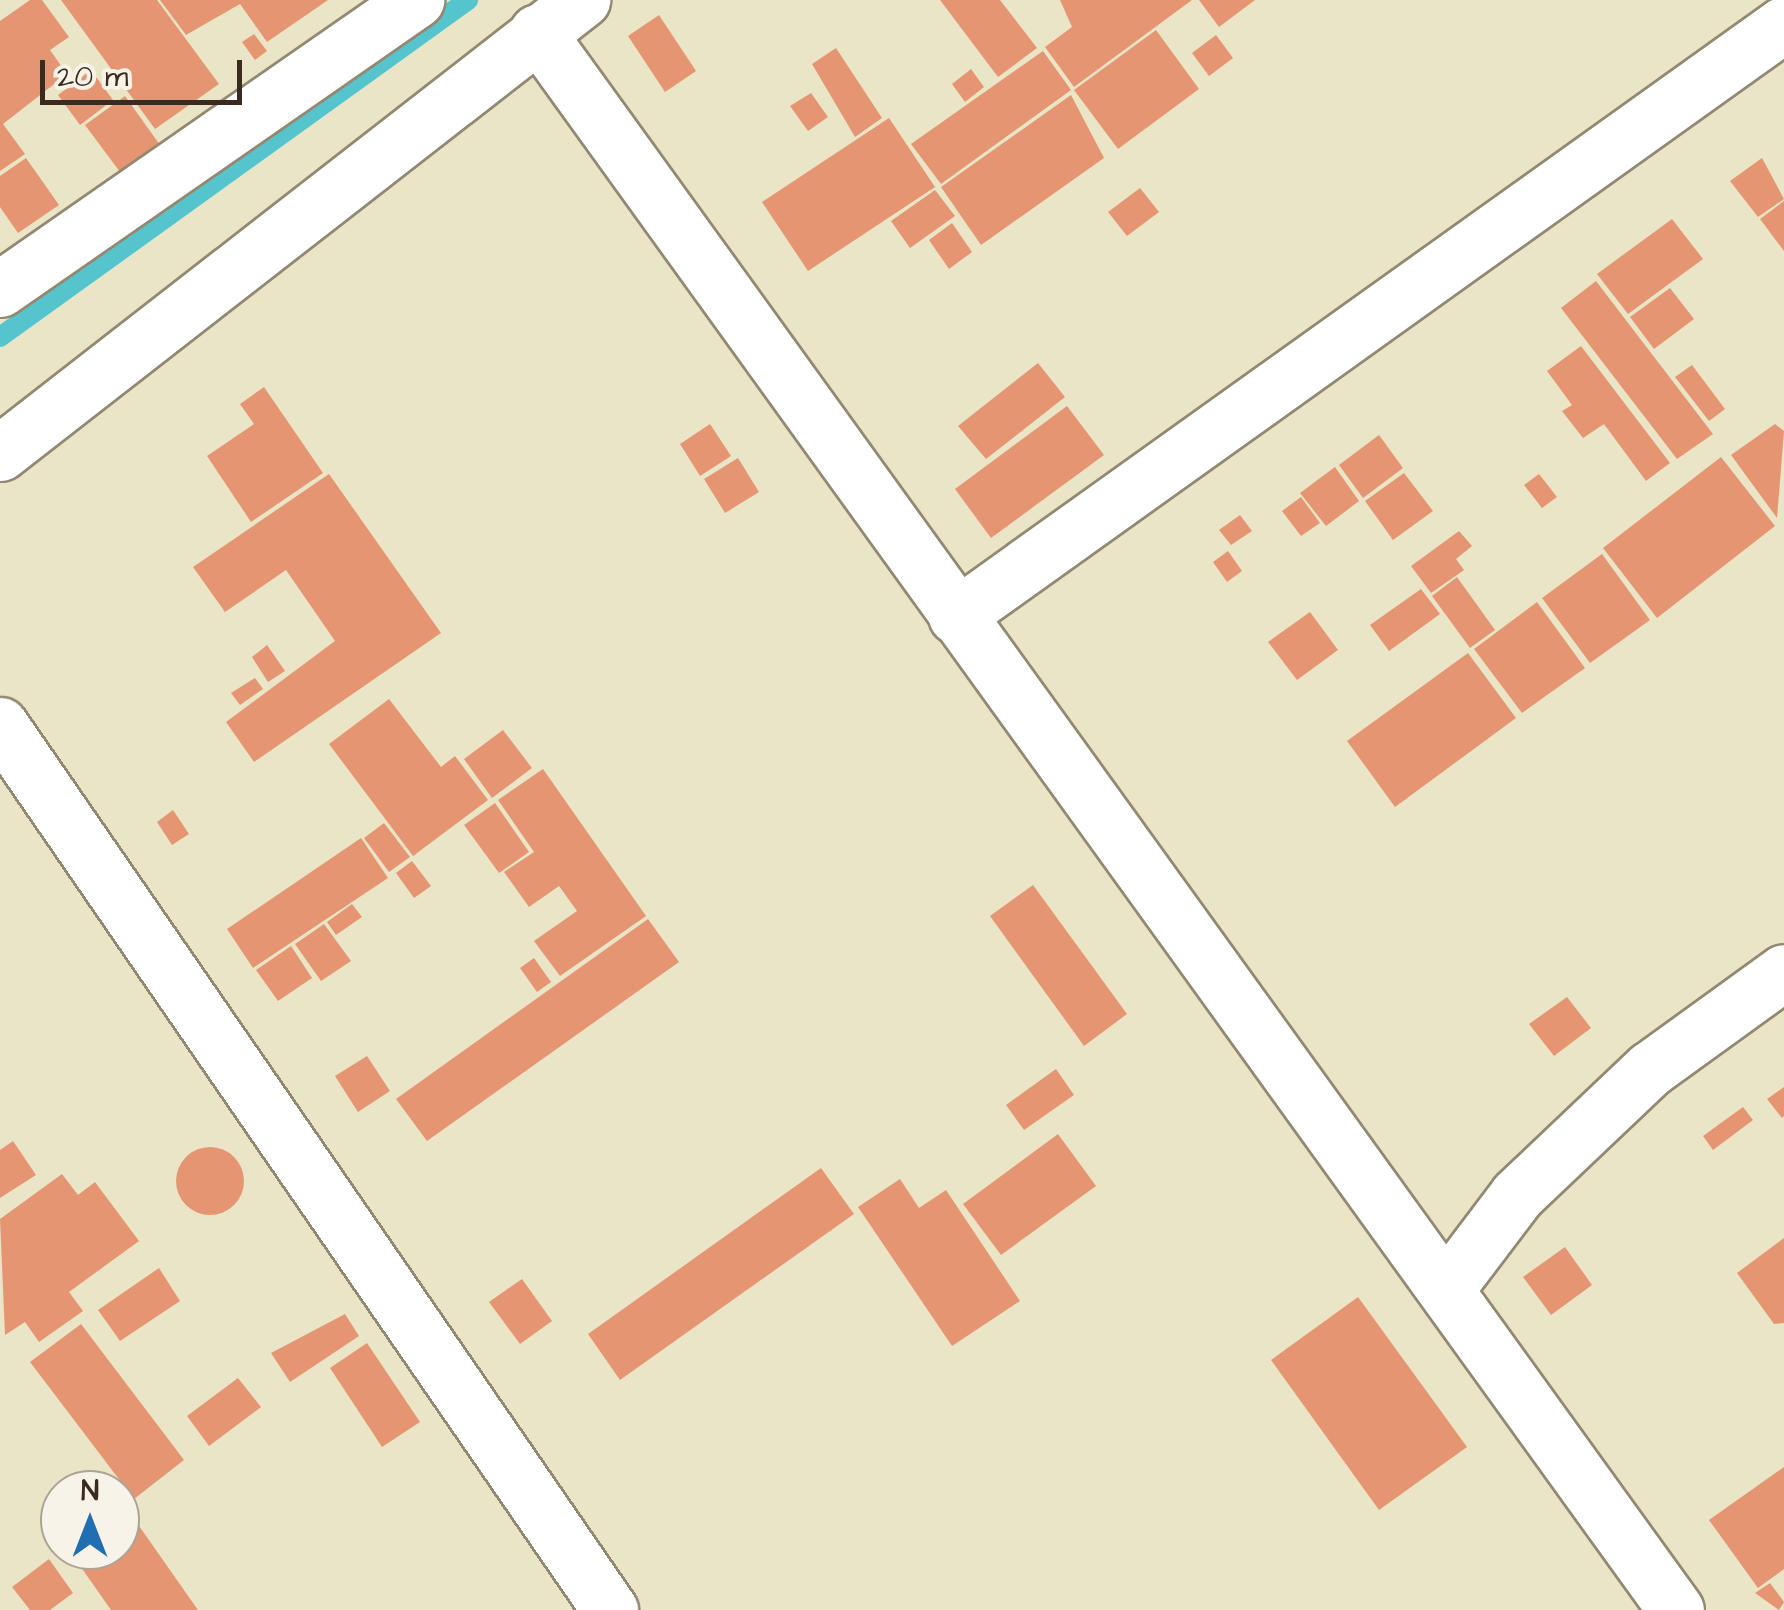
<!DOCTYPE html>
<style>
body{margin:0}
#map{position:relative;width:1784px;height:1610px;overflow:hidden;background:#ebe5c7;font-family:"Architects Daughter",sans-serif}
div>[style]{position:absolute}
.stream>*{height:20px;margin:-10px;padding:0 10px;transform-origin:10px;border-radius:10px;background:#56c4cc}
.building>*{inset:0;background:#e69572}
.round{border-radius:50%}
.roads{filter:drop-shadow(2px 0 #938872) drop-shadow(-2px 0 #938872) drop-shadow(0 2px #938872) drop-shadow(0 -2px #938872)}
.street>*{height:55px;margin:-27.5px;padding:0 27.5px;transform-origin:27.5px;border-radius:27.5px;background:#fff}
span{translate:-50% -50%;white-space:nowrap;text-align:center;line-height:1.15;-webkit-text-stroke:10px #f7f3e8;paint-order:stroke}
.north{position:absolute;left:40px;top:1470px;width:100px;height:100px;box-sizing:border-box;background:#f7f3e8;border:2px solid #aca397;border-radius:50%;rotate:0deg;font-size:28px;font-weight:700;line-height:40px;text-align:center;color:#3b2a1e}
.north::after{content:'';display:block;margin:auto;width:35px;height:45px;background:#1f6fb2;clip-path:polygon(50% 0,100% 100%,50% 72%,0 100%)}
.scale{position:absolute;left:40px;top:60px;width:202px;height:45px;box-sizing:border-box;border:5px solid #3b2a1e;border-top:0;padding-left:12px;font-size:30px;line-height:35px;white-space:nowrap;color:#3b2a1e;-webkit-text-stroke:8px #f7f3e8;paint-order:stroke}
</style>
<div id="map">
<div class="stream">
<i style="left:0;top:337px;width:577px;rotate:-35.76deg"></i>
</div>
<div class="building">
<i style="clip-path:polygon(30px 0,42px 0,69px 37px,50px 50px,67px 74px,3px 124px,25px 154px,0 171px,0 21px)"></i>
<i style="clip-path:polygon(61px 0,157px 0,219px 84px,155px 129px)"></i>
<i style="clip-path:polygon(160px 0,328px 0,267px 42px,240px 4px,186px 35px)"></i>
<i style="clip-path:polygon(940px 0,1000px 0,1037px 48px,998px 77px)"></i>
<i style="clip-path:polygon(1060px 0,1192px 0,1074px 87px,1045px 47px,1072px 27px)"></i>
<i style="clip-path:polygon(1199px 0,1255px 0,1219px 27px)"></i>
<i style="clip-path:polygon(659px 15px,696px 71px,665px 92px,628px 36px)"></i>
<i style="clip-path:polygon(1156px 30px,1199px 89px,1118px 149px,1074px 90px)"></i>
<i style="clip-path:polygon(254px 34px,267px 51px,255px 60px,242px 42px)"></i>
<i style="clip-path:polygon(1216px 35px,1233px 58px,1209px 76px,1192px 53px)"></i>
<i style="clip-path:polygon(836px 48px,882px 118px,855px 137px,812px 64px)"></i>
<i style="clip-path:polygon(1043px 51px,1071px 90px,941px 184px,911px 144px)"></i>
<i style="clip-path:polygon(971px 69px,984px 87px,965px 102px,952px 84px)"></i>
<i style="clip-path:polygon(91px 70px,113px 100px,80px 125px,58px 95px)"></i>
<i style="clip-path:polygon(811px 93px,828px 117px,808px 131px,790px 106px)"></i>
<i style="clip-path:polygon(1071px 95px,1104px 158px,981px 245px,941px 187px)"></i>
<i style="clip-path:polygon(125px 96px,165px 152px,126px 180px,85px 125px)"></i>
<i style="clip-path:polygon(889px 118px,935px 187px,808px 271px,762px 202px)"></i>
<i style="clip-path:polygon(26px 158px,59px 205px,18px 233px,0 207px,0 176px)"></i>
<i style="clip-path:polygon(1762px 158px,1784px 199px,1758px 217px,1730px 181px)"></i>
<i style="clip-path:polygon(1140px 188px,1159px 212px,1127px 236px,1108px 212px)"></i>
<i style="clip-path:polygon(935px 190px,955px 216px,910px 248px,891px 221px)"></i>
<i style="clip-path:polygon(1784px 201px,1784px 251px,1760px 219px)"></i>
<i style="clip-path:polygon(1672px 219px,1703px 259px,1628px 314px,1597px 274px)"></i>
<i style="clip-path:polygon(952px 223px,972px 252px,949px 269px,929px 240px)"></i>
<i style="clip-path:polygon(1596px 281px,1713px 434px,1677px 459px,1561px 308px)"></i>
<i style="clip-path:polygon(1670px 288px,1694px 319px,1654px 349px,1630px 317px)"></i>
<i style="clip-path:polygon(1581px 346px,1670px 463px,1646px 481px,1604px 424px,1583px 438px,1562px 411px,1572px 405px,1547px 371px)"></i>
<i style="clip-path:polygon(1038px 363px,1065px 397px,986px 459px,958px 426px)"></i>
<i style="clip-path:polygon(1692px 365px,1725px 409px,1709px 421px,1675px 377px)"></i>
<i style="clip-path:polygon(264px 387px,323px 473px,251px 522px,207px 456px,254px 424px,240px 404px)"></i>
<i style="clip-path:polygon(1067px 406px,1104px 455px,991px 538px,955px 489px)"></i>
<i style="clip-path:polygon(710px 424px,731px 456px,700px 476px,680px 444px)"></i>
<i style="clip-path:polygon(1775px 424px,1784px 431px,1777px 518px,1731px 455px)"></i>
<i style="clip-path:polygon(1379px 435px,1403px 468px,1363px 498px,1339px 465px)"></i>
<i style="clip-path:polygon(1721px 457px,1775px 526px,1657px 618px,1603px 548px)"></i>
<i style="clip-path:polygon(738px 458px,759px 492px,725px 513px,704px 479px)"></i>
<i style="clip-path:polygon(1335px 467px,1359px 501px,1326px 526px,1300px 493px)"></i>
<i style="clip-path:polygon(1404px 473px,1433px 511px,1393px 540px,1365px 501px)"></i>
<i style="clip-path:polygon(329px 474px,441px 633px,254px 762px,226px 722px,335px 641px,286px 570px,225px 612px,193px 567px)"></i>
<i style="clip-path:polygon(1539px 474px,1557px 497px,1542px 508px,1524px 485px)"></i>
<i style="clip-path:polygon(1301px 497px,1320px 523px,1301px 536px,1282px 511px)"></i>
<i style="clip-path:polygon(1240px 515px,1252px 531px,1231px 545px,1219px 530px)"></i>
<i style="clip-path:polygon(1459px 531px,1472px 546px,1456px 559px,1464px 570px,1431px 593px,1411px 566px)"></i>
<i style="clip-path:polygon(1228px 551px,1242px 571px,1227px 582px,1213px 562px)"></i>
<i style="clip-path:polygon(1602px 554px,1650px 620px,1590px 663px,1542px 598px)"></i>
<i style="clip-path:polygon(1457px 577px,1495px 630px,1470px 648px,1432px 596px)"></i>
<i style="clip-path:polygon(1421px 589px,1440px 614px,1389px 651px,1370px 625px)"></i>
<i style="clip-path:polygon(1537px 602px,1585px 668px,1522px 713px,1474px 649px)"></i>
<i style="clip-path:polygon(1310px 612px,1338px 650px,1297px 680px,1268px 642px)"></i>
<i style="clip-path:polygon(267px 645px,285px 671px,268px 682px,252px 657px)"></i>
<i style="clip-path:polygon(1468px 653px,1516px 718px,1395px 807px,1347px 741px)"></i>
<i style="clip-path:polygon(255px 678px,263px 689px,240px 705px,231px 693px)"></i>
<i style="clip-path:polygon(389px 699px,441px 767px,455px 756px,488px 800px,413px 856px,329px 744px)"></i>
<i style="clip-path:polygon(503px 730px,532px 768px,492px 798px,464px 759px)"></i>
<i style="clip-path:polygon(543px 769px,646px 916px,560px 976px,534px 941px,577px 911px,559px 886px,529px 907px,504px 872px,534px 852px,498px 800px)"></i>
<i style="clip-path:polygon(495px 803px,529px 852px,499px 873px,464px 825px)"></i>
<i style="clip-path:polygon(173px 810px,189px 834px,172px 845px,157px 822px)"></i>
<i style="clip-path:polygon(384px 823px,410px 857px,389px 872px,364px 838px)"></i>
<i style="clip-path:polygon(361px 838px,388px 878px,253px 968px,227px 929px)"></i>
<i style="clip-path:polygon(412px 861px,431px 886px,414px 898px,396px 873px)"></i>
<i style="clip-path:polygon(1033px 885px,1127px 1014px,1084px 1046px,990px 916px)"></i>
<i style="clip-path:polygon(352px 904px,362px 917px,336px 935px,327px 922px)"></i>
<i style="clip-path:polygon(648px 919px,679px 962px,427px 1141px,396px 1099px)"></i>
<i style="clip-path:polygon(324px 924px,351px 961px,321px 981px,295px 944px)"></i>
<i style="clip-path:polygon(291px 946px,312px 978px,278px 1001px,256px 970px)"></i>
<i style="clip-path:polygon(534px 958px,551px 982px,537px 992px,520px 968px)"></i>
<i style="clip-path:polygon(1567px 997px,1591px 1028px,1554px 1056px,1529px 1024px)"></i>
<i style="clip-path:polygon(367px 1056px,390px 1091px,358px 1112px,335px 1076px)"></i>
<i style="clip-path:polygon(1056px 1069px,1074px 1095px,1024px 1130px,1006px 1105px)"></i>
<i style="clip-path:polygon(1784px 1087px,1784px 1116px,1782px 1118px,1767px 1099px)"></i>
<i style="clip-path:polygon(1743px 1107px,1753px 1120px,1713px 1150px,1703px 1136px)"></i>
<i style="clip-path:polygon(1058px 1134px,1096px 1186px,1001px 1255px,963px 1204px)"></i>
<i style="clip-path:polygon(13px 1141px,36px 1175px,0 1198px,0 1150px)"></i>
<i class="round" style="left:176px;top:1147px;width:68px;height:68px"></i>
<i style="clip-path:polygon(821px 1168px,854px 1214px,620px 1380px,588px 1334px)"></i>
<i style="clip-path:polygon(62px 1174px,78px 1195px,95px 1182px,139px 1241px,69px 1292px,83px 1311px,39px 1342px,25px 1322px,5px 1335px,0 1219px)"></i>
<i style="clip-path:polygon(900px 1179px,919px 1208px,946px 1190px,1020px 1301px,952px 1346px,858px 1207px)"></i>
<i style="clip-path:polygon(1784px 1238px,1784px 1323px,1774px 1324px,1737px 1273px)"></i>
<i style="clip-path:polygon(1565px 1247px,1592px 1285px,1551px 1315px,1523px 1277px)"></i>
<i style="clip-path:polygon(159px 1268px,180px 1301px,120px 1341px,98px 1310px)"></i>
<i style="clip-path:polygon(522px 1279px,552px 1321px,520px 1344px,489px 1302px)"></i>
<i style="clip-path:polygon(1358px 1297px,1467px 1447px,1379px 1510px,1271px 1360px)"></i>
<i style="clip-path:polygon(345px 1314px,359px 1336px,290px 1382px,271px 1353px)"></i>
<i style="clip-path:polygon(81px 1324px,184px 1460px,134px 1499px,30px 1362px)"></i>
<i style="clip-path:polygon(367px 1343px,420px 1422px,382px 1447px,330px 1368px)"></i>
<i style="clip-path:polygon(238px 1378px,261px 1407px,209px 1446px,187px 1416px)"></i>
<i style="clip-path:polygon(1784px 1467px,1784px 1569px,1758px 1588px,1709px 1520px)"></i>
<i style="clip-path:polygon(130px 1513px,198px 1610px,111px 1610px,71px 1553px,120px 1550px,120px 1520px)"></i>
<i style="clip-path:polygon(49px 1559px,73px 1593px,50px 1610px,30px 1610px,12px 1587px)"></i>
<i style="clip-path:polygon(1770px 1583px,1784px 1602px,1779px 1610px,1755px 1593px)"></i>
</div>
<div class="roads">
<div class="street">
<i style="left:537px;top:32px;width:1946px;rotate:54.18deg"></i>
<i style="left:0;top:289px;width:507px;rotate:-34.79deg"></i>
<i style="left:0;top:453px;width:738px;rotate:-37.9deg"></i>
<i style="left:956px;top:616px;width:1018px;rotate:-35.56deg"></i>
<i style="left:0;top:725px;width:1075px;rotate:55.42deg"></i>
<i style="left:1449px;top:1285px;width:113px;rotate:-52.9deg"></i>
<i style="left:1517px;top:1195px;width:183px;rotate:-43.5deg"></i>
<i style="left:1650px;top:1069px;width:165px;rotate:-35.9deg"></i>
</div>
</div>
<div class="north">N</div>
<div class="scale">20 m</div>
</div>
